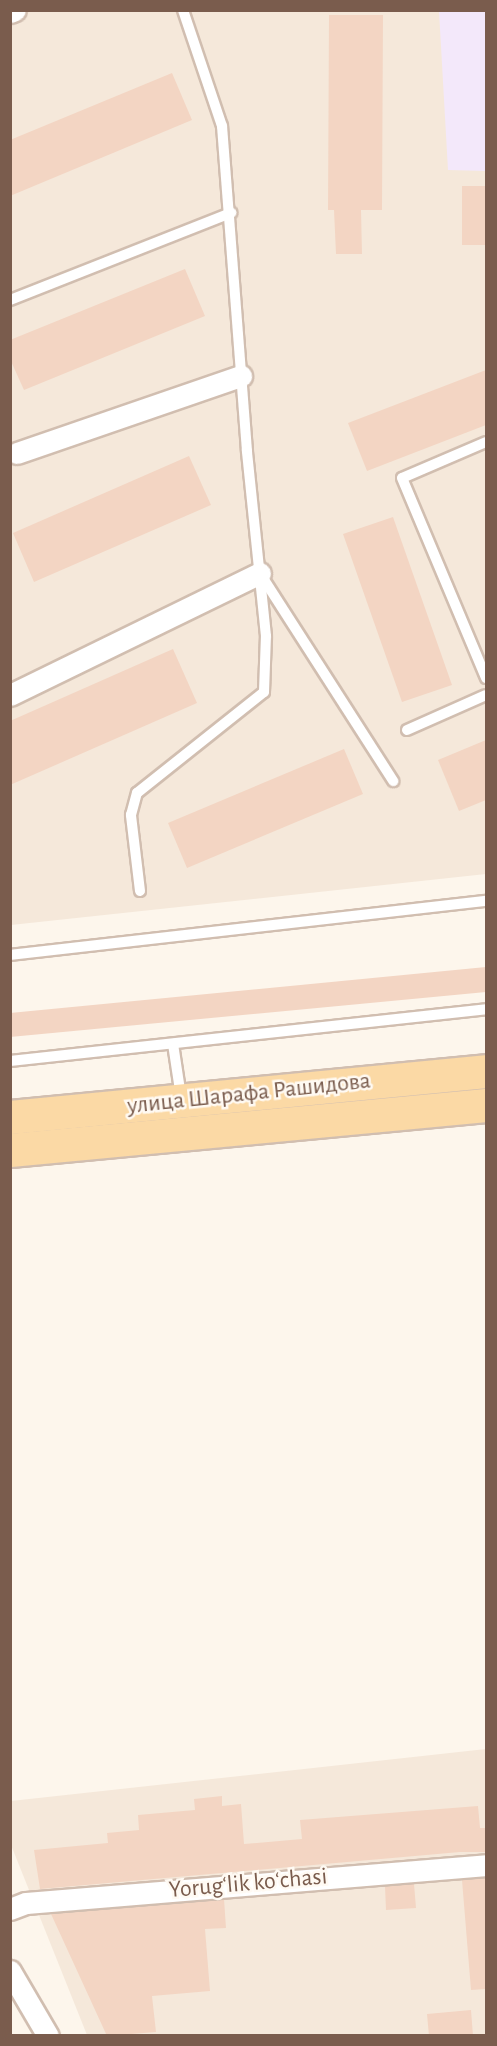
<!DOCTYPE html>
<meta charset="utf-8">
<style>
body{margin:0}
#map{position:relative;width:497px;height:2046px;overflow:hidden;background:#fdf6ec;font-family:"Alegreya Sans",sans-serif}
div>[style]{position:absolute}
.residential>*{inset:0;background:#f5e8da}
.education>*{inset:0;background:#f3e8fa}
.building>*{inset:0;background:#f3d5c3}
.roads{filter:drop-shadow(2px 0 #d1beb0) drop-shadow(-2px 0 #d1beb0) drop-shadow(0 2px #d1beb0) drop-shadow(0 -2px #d1beb0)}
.service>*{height:10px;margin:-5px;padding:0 5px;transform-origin:5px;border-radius:5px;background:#fff}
.minor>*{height:21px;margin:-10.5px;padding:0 10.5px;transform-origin:10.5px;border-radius:10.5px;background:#fff}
.primary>*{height:33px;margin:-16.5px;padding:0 16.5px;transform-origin:16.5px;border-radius:16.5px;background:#fbd9a5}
span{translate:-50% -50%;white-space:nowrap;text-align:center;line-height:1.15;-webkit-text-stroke:5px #fffaf3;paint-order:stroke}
.street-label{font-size:24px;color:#7a5c4d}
.frame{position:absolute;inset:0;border:12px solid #7a5c4d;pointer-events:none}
</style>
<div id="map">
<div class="residential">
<i style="clip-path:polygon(10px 11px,486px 11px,486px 874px,11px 925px)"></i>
<i style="clip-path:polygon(486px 1749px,486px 2035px,87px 2035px,11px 1845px,11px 1801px)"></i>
</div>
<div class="education">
<i style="clip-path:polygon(439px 11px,486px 11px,486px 171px,448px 170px)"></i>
</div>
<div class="building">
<i style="clip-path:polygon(329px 15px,383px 15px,382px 210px,361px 210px,362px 254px,336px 254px,334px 210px,328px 210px)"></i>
<i style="clip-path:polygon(172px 73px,192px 120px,10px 196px,10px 140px)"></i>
<i style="clip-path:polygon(462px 186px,486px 186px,486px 245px,462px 245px)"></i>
<i style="clip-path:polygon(185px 269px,205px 316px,24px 390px,10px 359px,10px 340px)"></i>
<i style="clip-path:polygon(486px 370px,486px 425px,367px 471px,348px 423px)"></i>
<i style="clip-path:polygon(189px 456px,211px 505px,34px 582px,13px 533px)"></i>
<i style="clip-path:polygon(393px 517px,452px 685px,402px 702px,343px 534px)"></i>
<i style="clip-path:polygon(173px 649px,197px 703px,10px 785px,10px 721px)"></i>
<i style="clip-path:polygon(486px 740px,486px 800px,459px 811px,438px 760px)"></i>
<i style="clip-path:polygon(344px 749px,363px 794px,187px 868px,168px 823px)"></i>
<i style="clip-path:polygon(486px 967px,486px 992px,10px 1037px,10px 1013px)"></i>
<i style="clip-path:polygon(222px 1796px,222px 1806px,241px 1804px,244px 1844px,302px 1839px,300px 1820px,478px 1806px,480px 1828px,486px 1828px,486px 1852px,460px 1852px,40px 1889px,34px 1850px,108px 1843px,107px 1833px,139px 1830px,138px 1815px,195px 1810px,194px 1799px)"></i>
<i style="clip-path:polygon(486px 1878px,486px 1989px,471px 1990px,462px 1880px)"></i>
<i style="clip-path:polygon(414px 1884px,416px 1908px,386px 1910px,385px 1886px)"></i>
<i style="clip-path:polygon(224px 1899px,226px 1928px,205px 1929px,210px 1991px,152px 1996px,156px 2032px,107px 2036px,51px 1914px)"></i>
<i style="clip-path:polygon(471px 2010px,473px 2036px,429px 2036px,427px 2014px)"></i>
</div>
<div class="roads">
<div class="service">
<i style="left:10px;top:300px;width:238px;rotate:-21.5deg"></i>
<i style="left:486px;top:442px;width:91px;rotate:156.8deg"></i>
<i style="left:402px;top:478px;width:217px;rotate:67.2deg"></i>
<i style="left:261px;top:575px;width:245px;rotate:57.3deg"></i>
<i style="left:407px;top:730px;width:86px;rotate:-23.9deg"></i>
<i style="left:140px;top:891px;width:77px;rotate:-96.8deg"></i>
<i style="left:131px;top:815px;width:23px;rotate:-75deg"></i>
<i style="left:137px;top:793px;width:162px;rotate:-38.5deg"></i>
<i style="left:264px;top:692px;width:56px;rotate:-88deg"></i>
<i style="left:266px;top:636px;width:186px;rotate:-95.9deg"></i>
<i style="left:247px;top:451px;width:326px;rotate:-94.4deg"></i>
<i style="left:222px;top:126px;width:122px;rotate:-108.6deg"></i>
<i style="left:10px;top:955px;width:479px;rotate:-6.5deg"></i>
<i style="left:173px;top:1044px;width:54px;rotate:81.4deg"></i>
<i style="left:10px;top:1061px;width:479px;rotate:-6.2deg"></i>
</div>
<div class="minor">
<i style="left:10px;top:12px;width:5px;rotate:-22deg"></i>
<i style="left:17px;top:453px;width:237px;rotate:-19deg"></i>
<i style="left:10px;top:695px;width:278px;rotate:-26deg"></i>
<i style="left:10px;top:1909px;width:17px;rotate:-21deg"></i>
<i style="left:26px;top:1903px;width:462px;rotate:-4.7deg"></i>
<i style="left:10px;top:1971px;width:75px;rotate:59.7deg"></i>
</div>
<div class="primary">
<i style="left:10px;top:1117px;width:478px;rotate:-5.5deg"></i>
<i style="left:10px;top:1150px;width:478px;rotate:-5.4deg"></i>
</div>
</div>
<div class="street-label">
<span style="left:249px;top:1094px;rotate:-6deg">улица Шарафа Рашидова</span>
<span style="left:248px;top:1884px;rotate:-5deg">Yorugʻlik koʻchasi</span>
</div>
<div class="frame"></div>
</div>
